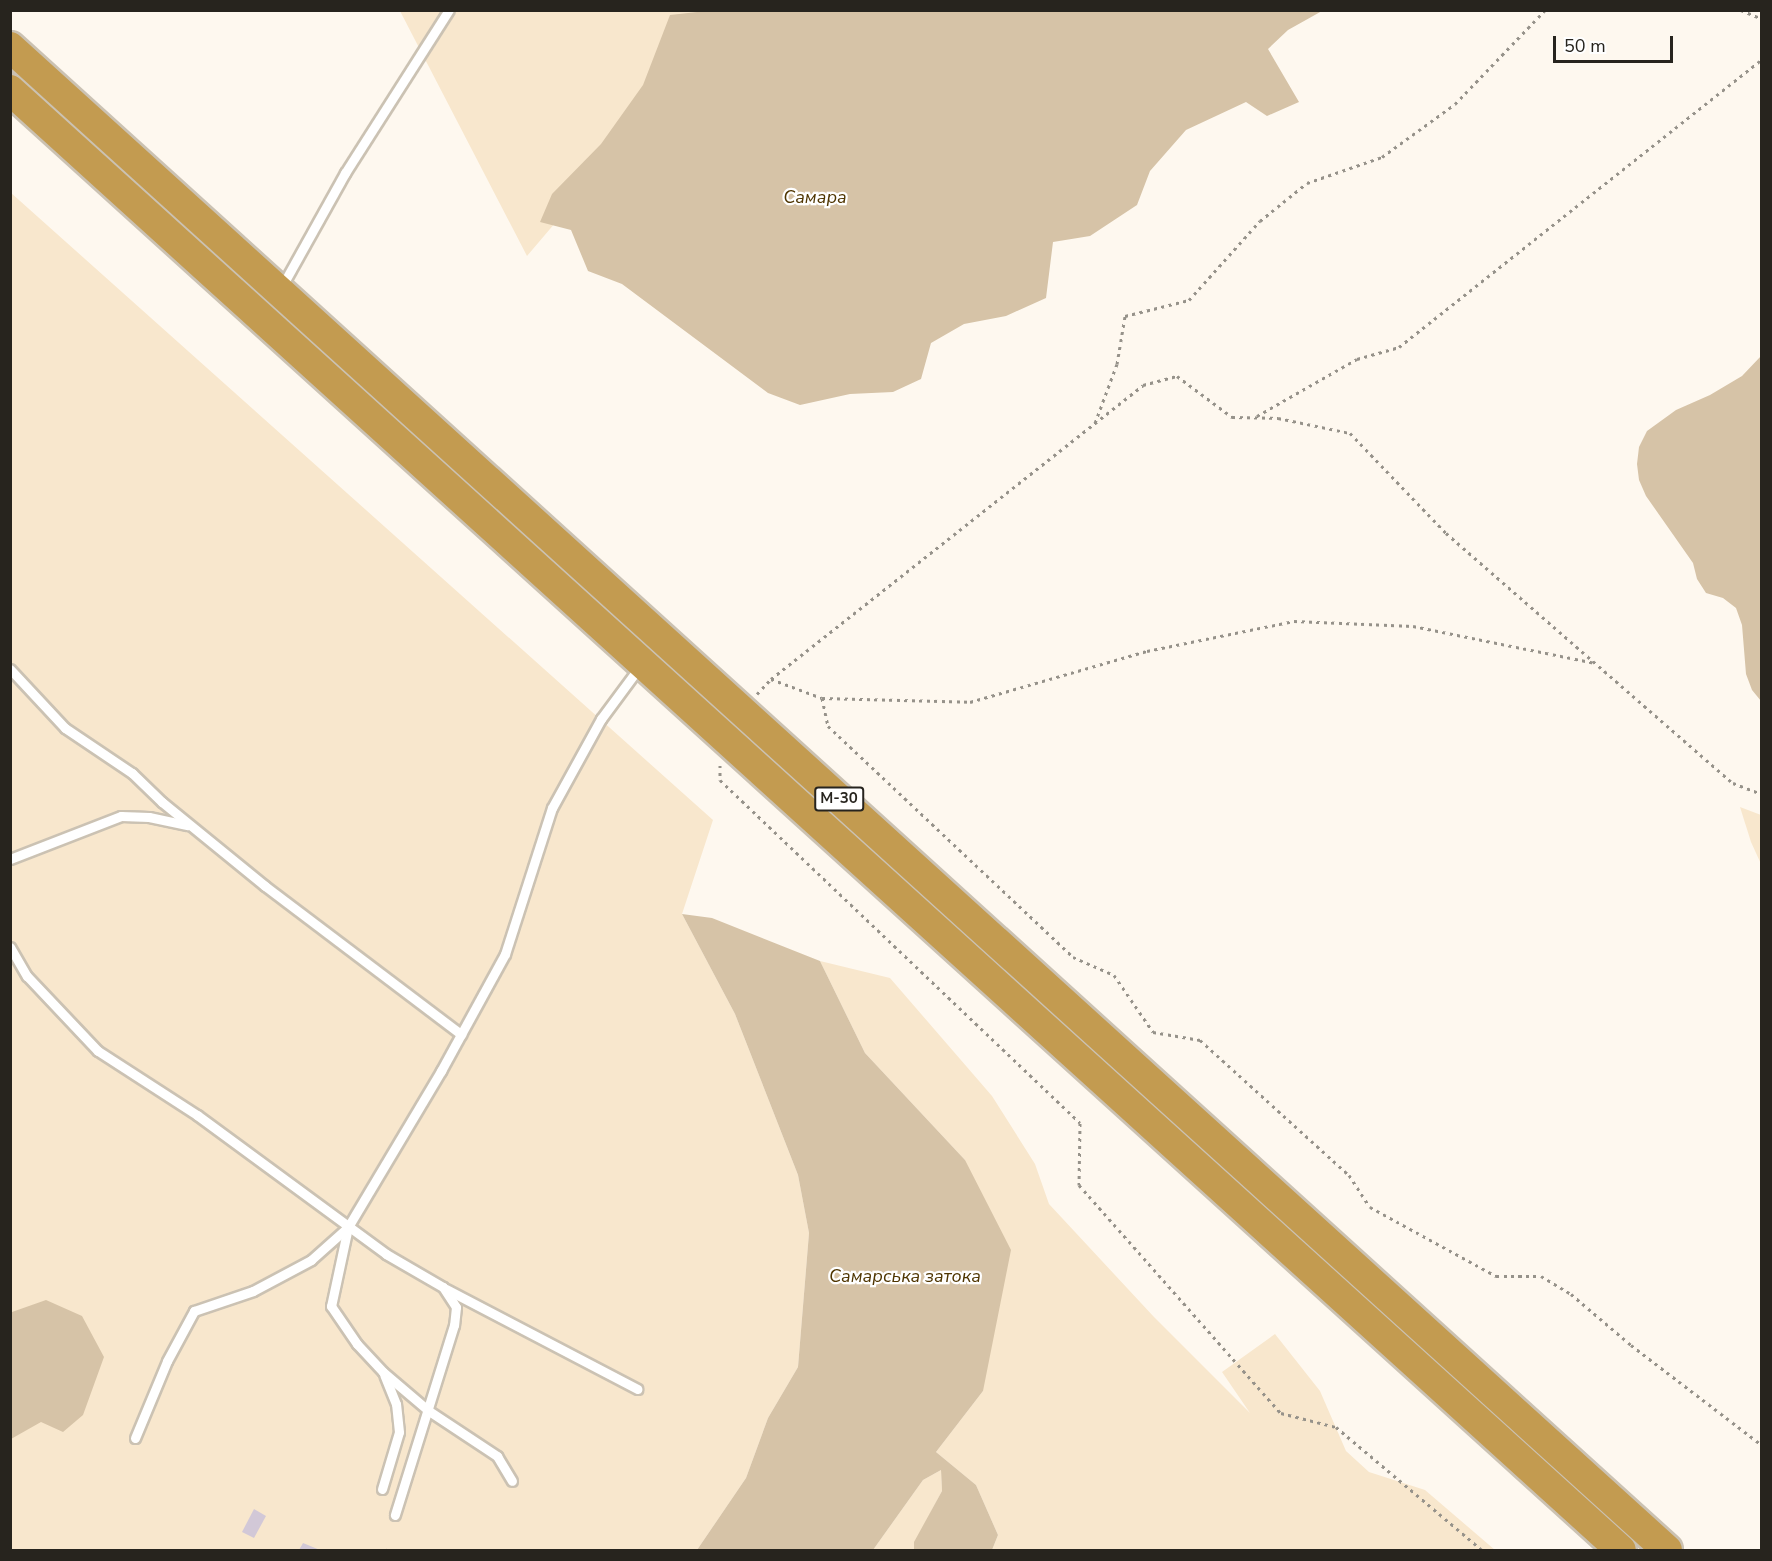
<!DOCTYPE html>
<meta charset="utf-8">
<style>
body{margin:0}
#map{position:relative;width:1772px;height:1561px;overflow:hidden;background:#fef8ef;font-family:"Nunito Sans",sans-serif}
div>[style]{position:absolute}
.green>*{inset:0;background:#f8e7cd}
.water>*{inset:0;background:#d6c3a7}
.building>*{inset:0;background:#d2c8d7}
.path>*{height:3px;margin-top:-1.5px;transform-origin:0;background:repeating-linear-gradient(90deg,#96928a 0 3px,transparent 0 7.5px)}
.roads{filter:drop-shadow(2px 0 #cbc2b3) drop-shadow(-2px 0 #cbc2b3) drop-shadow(0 2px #cbc2b3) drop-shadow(0 -2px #cbc2b3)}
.service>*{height:9px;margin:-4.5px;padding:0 4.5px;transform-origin:4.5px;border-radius:4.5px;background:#fff}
.trunk>*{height:30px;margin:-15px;padding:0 15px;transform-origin:15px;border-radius:15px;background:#c39b50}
span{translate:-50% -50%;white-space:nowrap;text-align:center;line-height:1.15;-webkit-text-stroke:4.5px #fff;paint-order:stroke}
.shield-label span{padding:2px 4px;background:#fff;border:2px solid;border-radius:4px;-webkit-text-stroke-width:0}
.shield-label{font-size:15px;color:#27241e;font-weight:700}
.water-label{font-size:18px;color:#4f3500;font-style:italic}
.frame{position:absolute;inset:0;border:12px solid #27241e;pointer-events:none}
.scale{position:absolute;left:1553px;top:36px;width:120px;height:27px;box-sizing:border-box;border:3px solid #27241e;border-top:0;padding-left:8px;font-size:18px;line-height:21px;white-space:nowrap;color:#27241e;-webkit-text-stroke:4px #fff;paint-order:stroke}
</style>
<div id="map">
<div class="green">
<i style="clip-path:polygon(400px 11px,798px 11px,709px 42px,527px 256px)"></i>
<i style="clip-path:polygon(10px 192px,713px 820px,682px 914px,735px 1014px,798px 1175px,809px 1233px,798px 1367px,768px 1418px,746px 1478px,697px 1550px,11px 1550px)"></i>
<i style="clip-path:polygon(1740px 807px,1761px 815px,1761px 864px,1751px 842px)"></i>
<i style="clip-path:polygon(820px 961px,890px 978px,992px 1096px,1035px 1164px,1049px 1204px,1154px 1317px,1250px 1413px,1222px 1372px,1275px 1334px,1320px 1391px,1346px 1451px,1369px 1472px,1425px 1490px,1495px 1550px,992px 1550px,998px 1535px,976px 1485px,936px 1452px,983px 1391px,965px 1160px,865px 1053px)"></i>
<i style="clip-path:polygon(941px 1470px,942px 1491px,915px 1542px,914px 1550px,873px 1550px,923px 1480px)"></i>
</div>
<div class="water">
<i style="clip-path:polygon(715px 10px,1322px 10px,1322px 11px,1288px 30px,1268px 49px,1299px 102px,1267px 116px,1246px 102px,1186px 130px,1150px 171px,1137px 205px,1090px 236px,1053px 242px,1046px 298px,1006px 316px,964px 324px,931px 343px,921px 379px,893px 392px,850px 394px,800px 405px,768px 393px,622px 284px,588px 271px,571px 230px,540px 222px,552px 194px,601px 144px,643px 85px,670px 15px)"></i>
<i style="clip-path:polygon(1761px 356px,1761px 701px,1752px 690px,1746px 674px,1742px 625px,1736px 608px,1723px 598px,1706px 593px,1697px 579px,1693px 563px,1646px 496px,1639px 480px,1637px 464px,1639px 447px,1647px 431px,1676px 410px,1710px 395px,1742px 376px)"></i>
<i style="clip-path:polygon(682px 914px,712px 918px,820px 961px,865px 1053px,965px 1160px,1011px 1250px,983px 1391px,936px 1452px,976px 1485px,998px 1535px,992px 1550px,914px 1550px,914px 1542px,942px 1491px,941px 1470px,923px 1480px,873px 1550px,697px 1550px,746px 1478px,768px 1418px,798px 1367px,809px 1233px,798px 1175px,735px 1014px)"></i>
<i style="clip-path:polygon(46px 1300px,82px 1316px,104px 1357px,83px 1415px,63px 1432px,41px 1422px,11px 1439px,11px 1309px,12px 1312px)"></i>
</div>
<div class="building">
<i style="clip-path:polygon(254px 1509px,266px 1516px,254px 1538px,242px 1532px)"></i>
<i style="clip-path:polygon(303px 1543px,320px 1550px,299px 1550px)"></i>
</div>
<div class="path">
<i style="left:1741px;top:10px;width:23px;rotate:23deg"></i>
<i style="left:1257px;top:416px;width:115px;rotate:-29.7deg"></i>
<i style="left:1357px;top:359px;width:44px;rotate:-15.9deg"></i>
<i style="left:1399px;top:347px;width:463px;rotate:-38.4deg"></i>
<i style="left:1095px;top:423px;width:63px;rotate:-69.6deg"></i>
<i style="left:1117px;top:364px;width:49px;rotate:-80.5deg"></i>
<i style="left:1125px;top:316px;width:66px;rotate:-14deg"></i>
<i style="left:1189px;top:300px;width:106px;rotate:-48.1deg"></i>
<i style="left:1260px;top:221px;width:60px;rotate:-39deg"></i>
<i style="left:1307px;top:183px;width:79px;rotate:-19.1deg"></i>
<i style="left:1382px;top:157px;width:90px;rotate:-36deg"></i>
<i style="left:1455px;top:104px;width:130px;rotate:-46.2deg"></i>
<i style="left:771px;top:679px;width:54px;rotate:20.4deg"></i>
<i style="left:822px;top:698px;width:148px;rotate:1.5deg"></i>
<i style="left:970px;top:702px;width:184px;rotate:-16.1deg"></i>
<i style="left:1147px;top:651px;width:150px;rotate:-11.5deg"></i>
<i style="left:1294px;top:621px;width:119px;rotate:2.4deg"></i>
<i style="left:1413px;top:626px;width:186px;rotate:11.5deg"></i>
<i style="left:757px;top:694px;width:21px;rotate:-47deg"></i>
<i style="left:771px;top:679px;width:474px;rotate:-38.3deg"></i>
<i style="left:1143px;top:385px;width:35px;rotate:-15deg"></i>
<i style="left:1177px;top:376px;width:69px;rotate:36.7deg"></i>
<i style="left:1232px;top:417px;width:46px;rotate:1.2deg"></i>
<i style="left:1278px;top:418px;width:74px;rotate:11.8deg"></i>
<i style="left:1350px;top:433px;width:139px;rotate:46.2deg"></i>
<i style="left:1446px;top:533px;width:381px;rotate:41.1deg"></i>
<i style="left:1733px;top:783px;width:31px;rotate:21deg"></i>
<i style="left:822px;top:698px;width:29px;rotate:78deg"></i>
<i style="left:828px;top:726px;width:337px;rotate:43.3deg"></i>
<i style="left:1073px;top:957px;width:45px;rotate:23.7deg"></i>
<i style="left:1114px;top:975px;width:69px;rotate:55.6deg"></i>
<i style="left:1153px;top:1032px;width:48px;rotate:9.7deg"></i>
<i style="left:1200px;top:1040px;width:201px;rotate:42.2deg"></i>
<i style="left:1349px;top:1175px;width:38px;rotate:57deg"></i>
<i style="left:1370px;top:1207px;width:144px;rotate:28.7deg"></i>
<i style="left:1496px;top:1276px;width:45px"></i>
<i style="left:1541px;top:1276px;width:35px;rotate:31deg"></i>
<i style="left:1571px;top:1294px;width:79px;rotate:40.4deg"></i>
<i style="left:1631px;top:1345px;width:165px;rotate:37.4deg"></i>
<i style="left:720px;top:765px;width:15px;rotate:90deg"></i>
<i style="left:720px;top:780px;width:497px;rotate:43.6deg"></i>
<i style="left:1080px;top:1123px;width:62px;rotate:90.9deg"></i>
<i style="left:1079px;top:1185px;width:305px;rotate:48.5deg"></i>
<i style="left:1281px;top:1413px;width:57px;rotate:14.3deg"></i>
<i style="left:1336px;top:1427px;width:191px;rotate:40.1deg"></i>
<i style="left:387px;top:1550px;width:1px;rotate:-45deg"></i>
</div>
<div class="roads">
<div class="service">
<i style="left:281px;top:288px;width:132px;rotate:-60.9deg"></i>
<i style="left:345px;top:173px;width:193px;rotate:-57.5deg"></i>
<i style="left:10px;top:669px;width:81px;rotate:47deg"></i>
<i style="left:65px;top:728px;width:81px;rotate:33.9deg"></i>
<i style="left:132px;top:773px;width:42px;rotate:44deg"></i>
<i style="left:162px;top:802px;width:133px;rotate:39.2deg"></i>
<i style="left:265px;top:886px;width:246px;rotate:37.1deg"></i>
<i style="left:10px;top:859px;width:119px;rotate:-21.2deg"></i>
<i style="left:121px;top:816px;width:28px;rotate:2deg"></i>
<i style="left:149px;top:817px;width:40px;rotate:12deg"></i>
<i style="left:10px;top:947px;width:34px;rotate:60deg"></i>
<i style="left:27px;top:976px;width:103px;rotate:46.6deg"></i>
<i style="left:98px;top:1051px;width:118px;rotate:32.9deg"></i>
<i style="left:197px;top:1115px;width:235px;rotate:36.3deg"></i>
<i style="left:386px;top:1254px;width:66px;rotate:30.1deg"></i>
<i style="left:443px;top:1287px;width:24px;rotate:57deg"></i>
<i style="left:456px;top:1307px;width:18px;rotate:96deg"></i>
<i style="left:454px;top:1325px;width:199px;rotate:107.3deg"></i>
<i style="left:348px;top:1227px;width:81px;rotate:102.1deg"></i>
<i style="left:331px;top:1306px;width:46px;rotate:55.6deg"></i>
<i style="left:357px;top:1344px;width:38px;rotate:47deg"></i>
<i style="left:383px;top:1372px;width:60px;rotate:40.3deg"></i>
<i style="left:429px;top:1411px;width:82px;rotate:33.5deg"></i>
<i style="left:497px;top:1456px;width:29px;rotate:59deg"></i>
<i style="left:446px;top:1289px;width:216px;rotate:27.6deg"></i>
<i style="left:135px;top:1438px;width:83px;rotate:-67.4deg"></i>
<i style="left:167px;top:1361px;width:57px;rotate:-61.6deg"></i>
<i style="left:194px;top:1311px;width:62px;rotate:-18.7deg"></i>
<i style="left:253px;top:1291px;width:66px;rotate:-28.1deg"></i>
<i style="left:311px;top:1260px;width:50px;rotate:-41.7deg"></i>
<i style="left:348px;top:1227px;width:182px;rotate:-59.2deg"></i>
<i style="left:441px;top:1071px;width:133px;rotate:-61.3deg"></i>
<i style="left:505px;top:954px;width:153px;rotate:-72.2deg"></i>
<i style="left:552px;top:808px;width:102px;rotate:-61.2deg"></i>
<i style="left:601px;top:719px;width:67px;rotate:-53.5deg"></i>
<i style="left:382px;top:1489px;width:59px;rotate:-73.4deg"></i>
<i style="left:399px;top:1432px;width:28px;rotate:-96deg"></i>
<i style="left:396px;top:1404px;width:31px;rotate:-112deg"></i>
</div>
<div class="trunk">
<i style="left:10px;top:47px;width:2237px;rotate:42.21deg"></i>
<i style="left:10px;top:90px;width:2174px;rotate:42.19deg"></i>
</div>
</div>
<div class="shield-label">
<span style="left:839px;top:799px">М-30</span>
</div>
<div class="water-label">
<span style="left:815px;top:197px">Самара</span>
<span style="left:905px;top:1276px">Самарська затока</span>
</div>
<div class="frame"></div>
<div class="scale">50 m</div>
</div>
